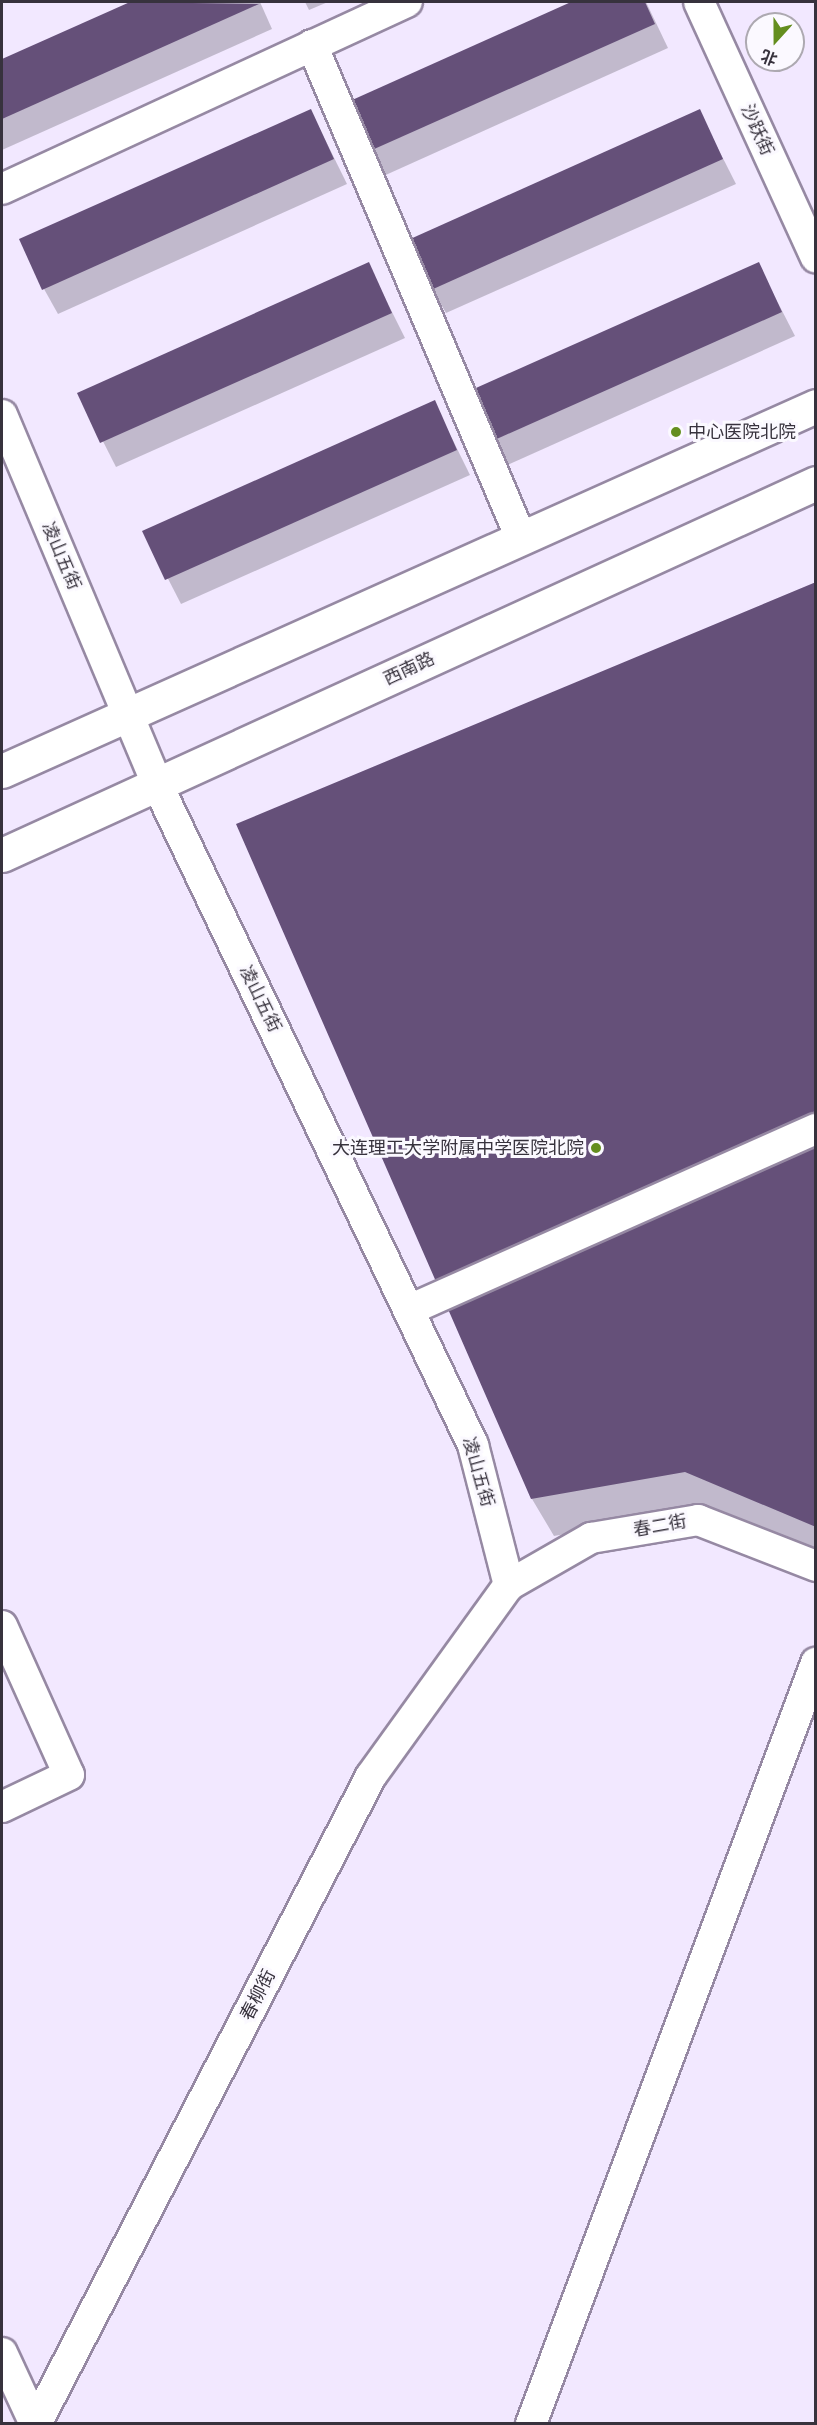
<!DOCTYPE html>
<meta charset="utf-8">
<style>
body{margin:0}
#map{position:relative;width:817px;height:2425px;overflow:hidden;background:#f2e8ff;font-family:"Work Sans","Noto Sans SC",sans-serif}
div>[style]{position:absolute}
.shadow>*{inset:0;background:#0003}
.building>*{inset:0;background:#655079}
.roads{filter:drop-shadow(2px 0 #9689a3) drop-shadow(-2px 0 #9689a3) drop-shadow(0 2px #9689a3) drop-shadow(0 -2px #9689a3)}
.minor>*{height:30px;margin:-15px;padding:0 15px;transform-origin:15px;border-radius:15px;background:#fff}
.primary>*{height:33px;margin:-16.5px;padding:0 16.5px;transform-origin:16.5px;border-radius:16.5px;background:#fff}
.dots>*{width:16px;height:16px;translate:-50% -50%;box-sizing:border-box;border:3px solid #fbf9ff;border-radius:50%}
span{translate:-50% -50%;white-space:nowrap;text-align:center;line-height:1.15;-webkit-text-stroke:6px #fbf9ff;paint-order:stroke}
.street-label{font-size:18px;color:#37323d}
.poi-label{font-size:18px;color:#37323d}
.left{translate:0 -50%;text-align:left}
.right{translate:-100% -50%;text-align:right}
.frame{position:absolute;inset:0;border:3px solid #37323d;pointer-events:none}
.north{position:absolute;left:745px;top:12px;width:60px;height:60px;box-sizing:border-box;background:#fbf9ff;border:2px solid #ada9b1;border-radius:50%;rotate:201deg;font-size:16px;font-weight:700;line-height:24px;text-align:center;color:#37323d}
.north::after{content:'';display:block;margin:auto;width:21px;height:27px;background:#648e1f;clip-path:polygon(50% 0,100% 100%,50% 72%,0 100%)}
</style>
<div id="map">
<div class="shadow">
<i style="clip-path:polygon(133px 2px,260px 2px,272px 29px,2px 150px,2px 61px)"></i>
<i style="clip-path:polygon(305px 2px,328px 2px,309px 10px)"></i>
<i style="clip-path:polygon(574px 2px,646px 2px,668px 48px,379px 178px,343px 105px)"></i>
<i style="clip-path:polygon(311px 111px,347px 184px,58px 314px,44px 289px)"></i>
<i style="clip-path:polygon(699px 111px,736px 184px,446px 313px,432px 289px)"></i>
<i style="clip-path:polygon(368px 264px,405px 338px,116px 467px,79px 394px)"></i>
<i style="clip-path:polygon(758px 264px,795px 336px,505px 466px,491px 441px)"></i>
<i style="clip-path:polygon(434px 402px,470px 475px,181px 604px,144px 532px)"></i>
<i style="clip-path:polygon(816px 584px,816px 1554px,707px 1509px,554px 1536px,532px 1499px)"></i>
</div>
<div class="building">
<i style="clip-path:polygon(130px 2px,259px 4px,2px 119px,2px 59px)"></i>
<i style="clip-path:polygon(571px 2px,645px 2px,655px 24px,363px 154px,341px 105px)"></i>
<i style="clip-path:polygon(311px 109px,334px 159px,42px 290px,19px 239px)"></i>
<i style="clip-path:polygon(700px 109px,723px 159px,431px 290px,408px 240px)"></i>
<i style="clip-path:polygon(369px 262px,392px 313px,100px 443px,77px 393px)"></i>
<i style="clip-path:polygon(759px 262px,782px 312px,490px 442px,467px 392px)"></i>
<i style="clip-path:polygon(435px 400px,457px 450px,165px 580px,142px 531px)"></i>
<i style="clip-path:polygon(816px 582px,816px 1527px,685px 1472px,531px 1499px,236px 824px)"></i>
</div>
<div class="roads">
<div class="minor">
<i style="left:699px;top:2px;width:281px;rotate:65.4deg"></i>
<i style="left:312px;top:45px;width:535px;rotate:67.03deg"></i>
<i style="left:2px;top:189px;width:446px;rotate:-24.8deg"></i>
<i style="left:2px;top:415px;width:400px;rotate:67.2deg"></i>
<i style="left:157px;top:784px;width:733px;rotate:64.45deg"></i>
<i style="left:473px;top:1445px;width:145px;rotate:75.6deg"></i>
<i style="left:409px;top:1310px;width:445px;rotate:-24deg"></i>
<i style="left:2px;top:1626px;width:163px;rotate:65.8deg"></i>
<i style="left:69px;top:1775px;width:74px;rotate:154.5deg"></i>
<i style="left:2px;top:2353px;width:78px;rotate:65.1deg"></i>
<i style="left:36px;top:2424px;width:729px;rotate:-62.66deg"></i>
<i style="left:371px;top:1776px;width:236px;rotate:-54.2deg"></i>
<i style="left:509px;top:1585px;width:95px;rotate:-29.8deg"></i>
<i style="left:591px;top:1538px;width:109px;rotate:-9.5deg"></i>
<i style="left:698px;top:1520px;width:127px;rotate:21.3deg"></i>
<i style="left:531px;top:2424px;width:813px;rotate:-69.47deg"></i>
</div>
<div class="primary">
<i style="left:2px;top:771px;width:892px;rotate:-24.15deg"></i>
<i style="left:2px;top:855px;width:895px;rotate:-24.56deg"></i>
</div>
</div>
<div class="dots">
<i style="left:676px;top:432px;background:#648e1f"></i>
<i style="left:596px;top:1148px;background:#648e1f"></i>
</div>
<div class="street-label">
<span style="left:757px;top:130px;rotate:66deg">沙跃街</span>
<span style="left:61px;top:556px;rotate:67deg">凌山五街</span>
<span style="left:409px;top:669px;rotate:-25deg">西南路</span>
<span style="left:260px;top:999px;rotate:64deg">凌山五街</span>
<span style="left:478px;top:1472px;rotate:74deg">凌山五街</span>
<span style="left:660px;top:1526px;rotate:-10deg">春二街</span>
<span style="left:258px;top:1995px;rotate:-63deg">春柳街</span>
</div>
<div class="poi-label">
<span class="left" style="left:688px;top:432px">中心医院北院</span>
<span class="right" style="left:584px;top:1148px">大连理工大学附属中学医院北院</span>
</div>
<div class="frame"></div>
<div class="north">北</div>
</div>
